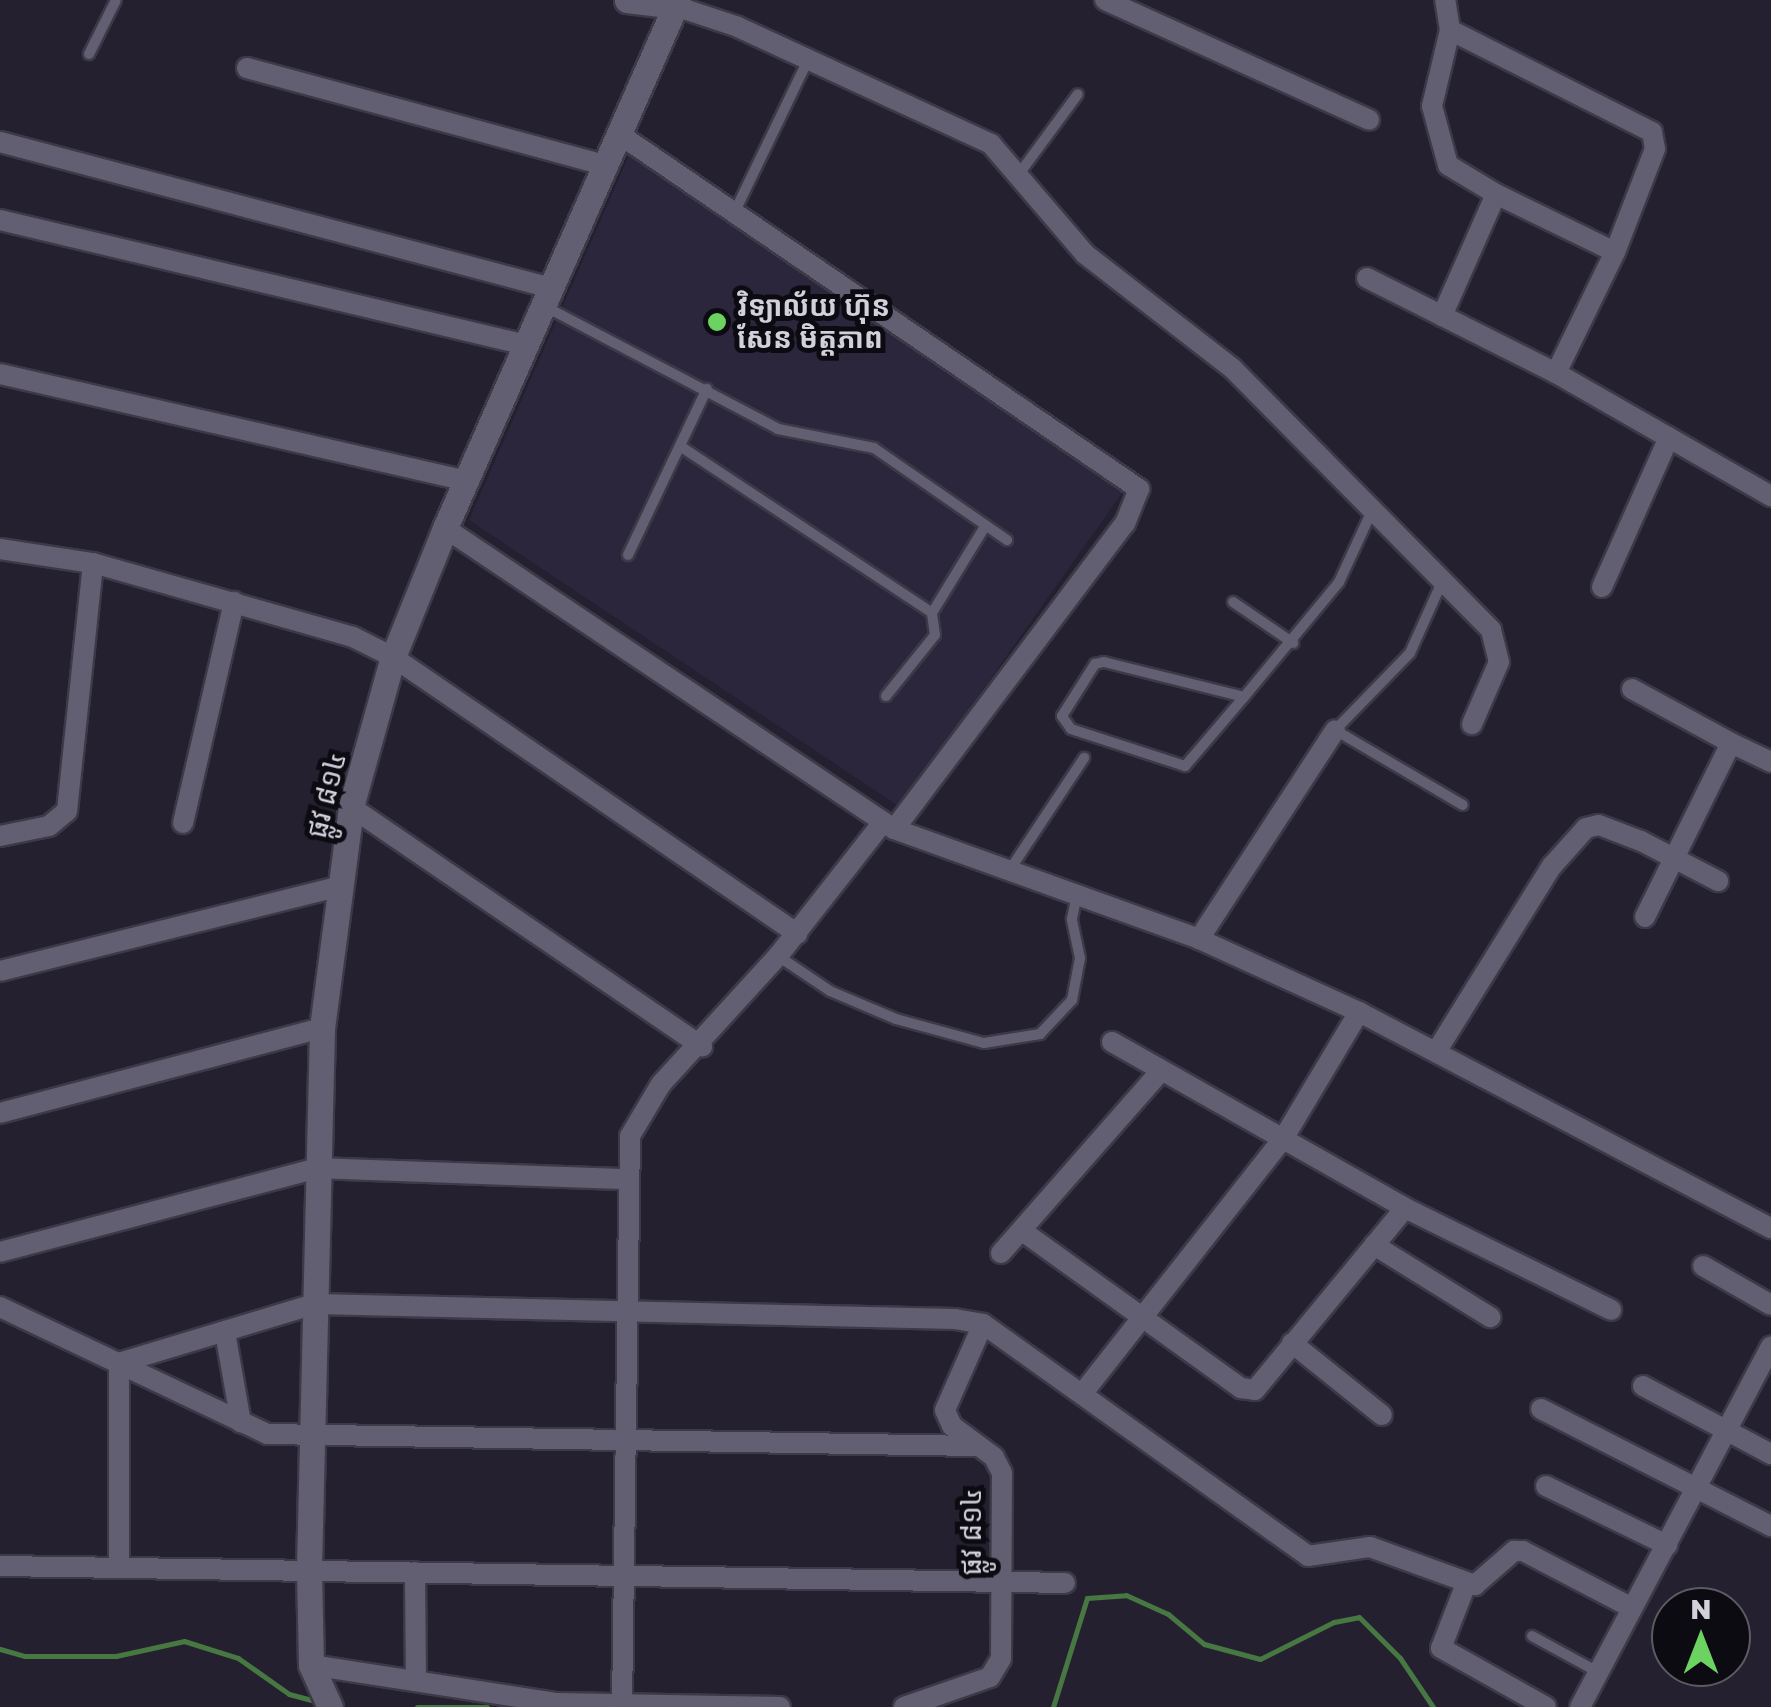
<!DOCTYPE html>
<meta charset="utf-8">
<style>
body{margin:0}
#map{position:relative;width:1771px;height:1707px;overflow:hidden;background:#242030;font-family:"Golos Text","Noto Sans Khmer",sans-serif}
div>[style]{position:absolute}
.built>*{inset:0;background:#2b263c}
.stream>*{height:5px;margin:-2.5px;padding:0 2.5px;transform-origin:2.5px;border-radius:2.5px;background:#477842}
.roads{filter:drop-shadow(2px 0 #3c3a47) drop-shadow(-2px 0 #3c3a47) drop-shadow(0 2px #3c3a47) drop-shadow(0 -2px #3c3a47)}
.service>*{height:10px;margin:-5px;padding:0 5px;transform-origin:5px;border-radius:5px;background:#635f72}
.minor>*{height:20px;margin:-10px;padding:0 10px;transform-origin:10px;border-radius:10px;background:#635f72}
.tertiary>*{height:25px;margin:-12.5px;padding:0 12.5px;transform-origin:12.5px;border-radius:12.5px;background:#635f72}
.dots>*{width:28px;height:28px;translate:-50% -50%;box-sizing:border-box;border:5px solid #0d0b12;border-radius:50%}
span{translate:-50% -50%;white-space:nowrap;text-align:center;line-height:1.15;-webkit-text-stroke:10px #0d0b12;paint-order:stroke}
.poi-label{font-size:28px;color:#d2d0db;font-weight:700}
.left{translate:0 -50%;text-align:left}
.street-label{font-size:28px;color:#d2d0db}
.north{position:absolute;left:1651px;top:1587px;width:100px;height:100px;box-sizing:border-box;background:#0d0b12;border:2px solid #5c5a62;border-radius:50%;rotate:0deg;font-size:28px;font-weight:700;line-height:40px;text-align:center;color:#d2d0db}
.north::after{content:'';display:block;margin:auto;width:35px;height:45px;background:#6cd362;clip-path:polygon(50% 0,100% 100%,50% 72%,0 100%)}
</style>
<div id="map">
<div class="built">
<i style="clip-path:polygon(630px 153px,1124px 490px,900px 807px,469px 520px)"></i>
</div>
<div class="stream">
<i style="left:0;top:1649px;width:26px;rotate:16deg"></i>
<i style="left:25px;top:1656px;width:91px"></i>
<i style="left:116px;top:1656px;width:70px;rotate:-12.4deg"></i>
<i style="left:184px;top:1641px;width:57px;rotate:17.5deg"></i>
<i style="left:238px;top:1658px;width:62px;rotate:35.2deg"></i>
<i style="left:289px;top:1694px;width:31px;rotate:15deg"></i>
<i style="left:417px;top:1707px;width:70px"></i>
<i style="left:1053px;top:1707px;width:114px;rotate:-72.7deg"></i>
<i style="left:1087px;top:1598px;width:39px;rotate:-4deg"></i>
<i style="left:1126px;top:1595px;width:46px;rotate:24.3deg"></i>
<i style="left:1168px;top:1614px;width:47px;rotate:39.8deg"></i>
<i style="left:1204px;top:1644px;width:58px;rotate:15deg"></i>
<i style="left:1260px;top:1659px;width:83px;rotate:-26.6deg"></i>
<i style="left:1334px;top:1622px;width:25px;rotate:-11deg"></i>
<i style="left:1359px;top:1617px;width:58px;rotate:45deg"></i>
<i style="left:1400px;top:1658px;width:59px;rotate:56deg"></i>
</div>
<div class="roads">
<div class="service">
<i style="left:89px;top:54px;width:60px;rotate:-63.4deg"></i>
<i style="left:1019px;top:174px;width:99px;rotate:-53.6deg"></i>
<i style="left:736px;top:209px;width:165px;rotate:-64.2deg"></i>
<i style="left:544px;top:306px;width:264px;rotate:27.7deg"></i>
<i style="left:778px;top:429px;width:98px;rotate:11.2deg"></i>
<i style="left:874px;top:448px;width:162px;rotate:34.7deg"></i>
<i style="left:680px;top:446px;width:302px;rotate:33.5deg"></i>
<i style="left:932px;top:613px;width:103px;rotate:-58.5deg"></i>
<i style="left:628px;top:555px;width:184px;rotate:-64.6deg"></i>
<i style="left:1442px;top:582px;width:78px;rotate:114.3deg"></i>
<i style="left:1410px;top:653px;width:107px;rotate:134.2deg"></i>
<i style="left:1335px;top:730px;width:148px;rotate:30.4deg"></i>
<i style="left:1233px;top:602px;width:73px;rotate:34.3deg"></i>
<i style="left:886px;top:696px;width:78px;rotate:-51.2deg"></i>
<i style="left:935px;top:635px;width:22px;rotate:-98deg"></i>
<i style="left:1244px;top:697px;width:91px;rotate:130.5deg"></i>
<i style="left:1185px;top:766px;width:120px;rotate:-162deg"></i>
<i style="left:1071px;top:729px;width:16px;rotate:-125deg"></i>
<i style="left:1062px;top:716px;width:62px;rotate:-57.6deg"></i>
<i style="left:1095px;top:664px;width:9px;rotate:-13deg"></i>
<i style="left:1104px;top:662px;width:144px;rotate:14deg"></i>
<i style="left:1244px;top:697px;width:149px;rotate:-50.4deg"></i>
<i style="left:1339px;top:582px;width:78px;rotate:-65.1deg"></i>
<i style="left:1009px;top:871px;width:136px;rotate:-56.4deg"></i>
<i style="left:778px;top:956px;width:63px;rotate:33.9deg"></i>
<i style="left:830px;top:991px;width:72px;rotate:23deg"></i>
<i style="left:896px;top:1019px;width:91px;rotate:15.3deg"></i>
<i style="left:984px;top:1043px;width:57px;rotate:-9.1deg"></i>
<i style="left:1040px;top:1034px;width:47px;rotate:-46.7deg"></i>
<i style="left:1072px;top:1000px;width:43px;rotate:-79.2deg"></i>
<i style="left:1080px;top:958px;width:40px;rotate:-102deg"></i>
<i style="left:1072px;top:919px;width:21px;rotate:-79deg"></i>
<i style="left:1532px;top:1636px;width:75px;rotate:28.6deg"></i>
</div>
<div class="minor">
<i style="left:1105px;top:0;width:290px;rotate:24.4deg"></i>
<i style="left:675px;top:6px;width:66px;rotate:18.4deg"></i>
<i style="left:738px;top:27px;width:279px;rotate:24.8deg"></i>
<i style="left:991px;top:144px;width:145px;rotate:49.5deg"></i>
<i style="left:1085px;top:254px;width:187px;rotate:37.8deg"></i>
<i style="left:1233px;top:369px;width:367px;rotate:45.3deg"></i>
<i style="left:1491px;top:630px;width:33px;rotate:76deg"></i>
<i style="left:1499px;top:662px;width:68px;rotate:113.5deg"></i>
<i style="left:1450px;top:30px;width:226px;rotate:26.8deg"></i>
<i style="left:1652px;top:132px;width:17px;rotate:80deg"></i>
<i style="left:1655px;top:149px;width:110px;rotate:111.2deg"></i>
<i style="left:1615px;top:252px;width:135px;rotate:116deg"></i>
<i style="left:247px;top:68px;width:371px;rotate:15.2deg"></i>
<i style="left:619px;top:134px;width:630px;rotate:34.32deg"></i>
<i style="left:1139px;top:489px;width:37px;rotate:112deg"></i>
<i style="left:1125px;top:523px;width:383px;rotate:127deg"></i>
<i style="left:0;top:142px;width:570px;rotate:14.84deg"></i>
<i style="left:1496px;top:194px;width:132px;rotate:26deg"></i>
<i style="left:0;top:220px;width:541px;rotate:13.37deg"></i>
<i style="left:1367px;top:278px;width:212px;rotate:26.7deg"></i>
<i style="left:1556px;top:373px;width:248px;rotate:29.8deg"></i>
<i style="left:1442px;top:316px;width:133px;rotate:-66.1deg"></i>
<i style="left:1496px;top:194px;width:56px;rotate:-148.9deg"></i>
<i style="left:1448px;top:165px;width:61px;rotate:-105.2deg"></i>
<i style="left:1432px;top:106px;width:78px;rotate:-76.7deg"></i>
<i style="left:1450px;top:30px;width:30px;rotate:-99deg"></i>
<i style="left:0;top:374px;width:478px;rotate:12.9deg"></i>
<i style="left:445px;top:528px;width:541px;rotate:33.84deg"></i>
<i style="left:894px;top:829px;width:324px;rotate:19.8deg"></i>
<i style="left:1199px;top:939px;width:176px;rotate:24.5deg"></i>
<i style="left:1359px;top:1012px;width:465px;rotate:27.7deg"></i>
<i style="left:0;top:549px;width:94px;rotate:8.6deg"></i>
<i style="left:93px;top:563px;width:270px;rotate:15.9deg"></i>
<i style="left:353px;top:637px;width:45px;rotate:26.6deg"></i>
<i style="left:393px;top:657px;width:490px;rotate:34.4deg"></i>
<i style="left:1602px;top:587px;width:164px;rotate:-65.9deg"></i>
<i style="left:1632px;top:689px;width:113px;rotate:28.6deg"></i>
<i style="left:1731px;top:743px;width:194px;rotate:116.3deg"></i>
<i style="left:1731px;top:743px;width:44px;rotate:25.4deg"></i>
<i style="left:351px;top:807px;width:425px;rotate:34.3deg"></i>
<i style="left:183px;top:823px;width:227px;rotate:-77deg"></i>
<i style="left:0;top:836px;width:50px;rotate:-11.5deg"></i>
<i style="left:49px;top:826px;width:23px;rotate:-40deg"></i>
<i style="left:67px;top:811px;width:249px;rotate:-84deg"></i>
<i style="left:1199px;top:939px;width:249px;rotate:-56.9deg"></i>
<i style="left:0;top:971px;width:346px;rotate:-14deg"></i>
<i style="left:1112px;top:1042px;width:337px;rotate:29.5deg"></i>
<i style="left:1405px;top:1208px;width:230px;rotate:26.3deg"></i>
<i style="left:1436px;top:1052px;width:219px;rotate:-58.1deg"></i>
<i style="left:1552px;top:866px;width:51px;rotate:-48.2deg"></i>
<i style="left:1586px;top:828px;width:13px;rotate:-13deg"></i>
<i style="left:1599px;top:825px;width:45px;rotate:20.9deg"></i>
<i style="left:1641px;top:841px;width:87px;rotate:27.5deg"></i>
<i style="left:0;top:1113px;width:333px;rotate:-14.8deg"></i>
<i style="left:1025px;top:1233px;width:266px;rotate:35.7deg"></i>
<i style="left:1241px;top:1388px;width:14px;rotate:8deg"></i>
<i style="left:1255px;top:1390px;width:236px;rotate:-50.5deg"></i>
<i style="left:1374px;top:1245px;width:137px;rotate:31.8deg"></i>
<i style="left:0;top:1252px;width:329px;rotate:-14.8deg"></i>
<i style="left:318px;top:1168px;width:307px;rotate:2.1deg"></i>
<i style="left:1001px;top:1253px;width:240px;rotate:-48.7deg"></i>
<i style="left:1703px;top:1266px;width:78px;rotate:29.8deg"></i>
<i style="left:0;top:1307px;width:296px;rotate:25.4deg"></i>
<i style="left:267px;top:1434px;width:708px;rotate:0.97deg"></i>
<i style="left:225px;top:1332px;width:92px;rotate:80deg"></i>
<i style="left:1292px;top:1343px;width:115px;rotate:38.7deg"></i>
<i style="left:1643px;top:1386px;width:145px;rotate:28deg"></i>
<i style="left:1082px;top:1394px;width:325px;rotate:-51.8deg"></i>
<i style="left:1283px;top:1139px;width:148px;rotate:-59.1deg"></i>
<i style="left:1541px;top:1409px;width:258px;rotate:27deg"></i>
<i style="left:1546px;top:1486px;width:135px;rotate:26deg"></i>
<i style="left:119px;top:1564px;width:201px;rotate:-90deg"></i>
<i style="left:119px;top:1363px;width:205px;rotate:-16.8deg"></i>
<i style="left:315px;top:1304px;width:640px;rotate:1.34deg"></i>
<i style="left:955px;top:1319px;width:28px;rotate:10deg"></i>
<i style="left:983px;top:1324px;width:399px;rotate:35.5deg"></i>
<i style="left:1308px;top:1556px;width:63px;rotate:-8.3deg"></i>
<i style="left:1370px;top:1547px;width:112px;rotate:19.9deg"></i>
<i style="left:1475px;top:1585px;width:52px;rotate:-41.1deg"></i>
<i style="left:1514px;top:1551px;width:9px"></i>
<i style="left:1523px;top:1551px;width:123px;rotate:27.6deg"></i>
<i style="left:0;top:1566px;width:1065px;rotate:0.91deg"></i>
<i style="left:415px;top:1572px;width:109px;rotate:89.5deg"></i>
<i style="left:1466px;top:1584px;width:69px;rotate:111.3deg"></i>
<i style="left:1441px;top:1648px;width:120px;rotate:29.3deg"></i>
<i style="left:311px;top:1665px;width:249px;rotate:8.8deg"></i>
<i style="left:557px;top:1703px;width:223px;rotate:1deg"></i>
<i style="left:622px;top:1707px;width:571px;rotate:-89.2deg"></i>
<i style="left:630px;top:1136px;width:61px;rotate:-59.2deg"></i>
<i style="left:661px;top:1084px;width:173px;rotate:-47.6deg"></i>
<i style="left:778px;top:956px;width:170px;rotate:-51.9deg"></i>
<i style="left:904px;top:1707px;width:91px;rotate:-19.2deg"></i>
<i style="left:990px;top:1677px;width:21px;rotate:-59deg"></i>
<i style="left:1001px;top:1659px;width:186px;rotate:-89.7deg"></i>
<i style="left:1002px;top:1473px;width:18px;rotate:-117deg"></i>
<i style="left:994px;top:1457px;width:52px;rotate:-143.6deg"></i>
<i style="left:952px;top:1426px;width:17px;rotate:-114deg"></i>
<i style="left:945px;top:1410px;width:94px;rotate:-66.2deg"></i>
<i style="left:1580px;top:1707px;width:408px;rotate:-62.1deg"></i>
</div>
<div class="tertiary">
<i style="left:627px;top:0;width:48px;rotate:7.1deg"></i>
<i style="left:330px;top:1707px;width:46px;rotate:-114.3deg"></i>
<i style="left:311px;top:1665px;width:97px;rotate:-91.2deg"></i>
<i style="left:309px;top:1568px;width:540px;rotate:-88.62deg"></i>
<i style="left:322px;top:1028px;width:223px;rotate:-82.5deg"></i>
<i style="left:351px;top:807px;width:156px;rotate:-74.4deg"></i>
<i style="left:393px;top:657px;width:139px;rotate:-68deg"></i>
<i style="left:445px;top:528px;width:577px;rotate:-66.19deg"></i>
</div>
</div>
<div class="dots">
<i style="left:717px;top:322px;background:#6cd362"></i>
</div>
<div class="poi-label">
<span class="left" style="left:737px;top:322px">វិទ្យាល័យ ហ៊ុន<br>សែន មិត្តភាព</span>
</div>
<div class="street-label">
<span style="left:326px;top:795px;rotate:-76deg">ផ្លូវ ៨១៤</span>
<span style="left:971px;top:1532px;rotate:-90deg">ផ្លូវ ៨១៤</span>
</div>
<div class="north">N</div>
</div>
